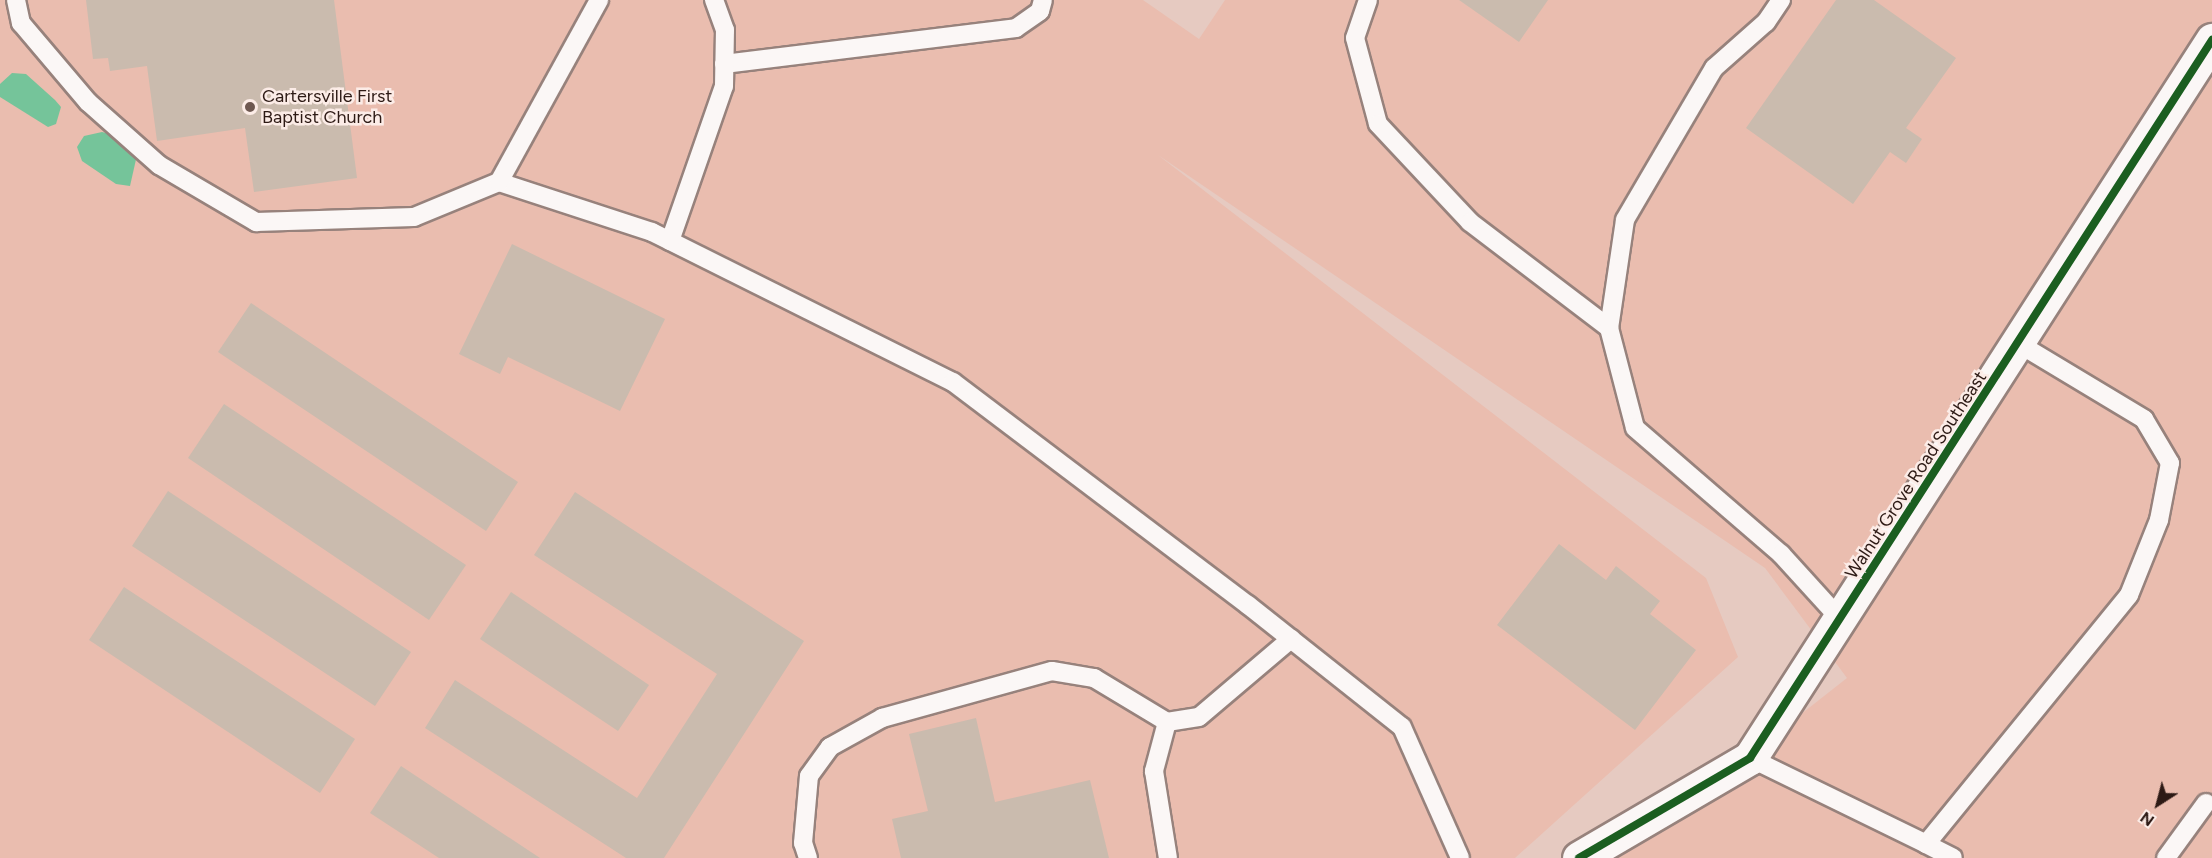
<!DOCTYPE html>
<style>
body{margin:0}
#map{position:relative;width:2212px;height:858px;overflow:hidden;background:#e6cac1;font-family:Figtree,sans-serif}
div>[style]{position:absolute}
.built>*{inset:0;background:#eabdaf}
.green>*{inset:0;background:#75c49a}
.building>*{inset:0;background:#cabbae}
.roads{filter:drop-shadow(2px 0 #97827c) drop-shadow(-2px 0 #97827c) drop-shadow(0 2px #97827c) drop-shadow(0 -2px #97827c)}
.service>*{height:18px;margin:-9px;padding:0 9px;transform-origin:9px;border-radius:9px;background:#fbf7f6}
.minor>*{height:33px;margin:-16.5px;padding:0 16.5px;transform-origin:16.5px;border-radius:16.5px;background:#fbf7f6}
.cycleway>*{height:8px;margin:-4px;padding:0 4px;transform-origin:4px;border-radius:4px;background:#1b5e20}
.dots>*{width:16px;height:16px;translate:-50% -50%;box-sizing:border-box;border:3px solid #fcece7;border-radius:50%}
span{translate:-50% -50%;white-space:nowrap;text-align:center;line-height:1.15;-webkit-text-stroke:5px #fcece7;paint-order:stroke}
.poi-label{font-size:18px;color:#2d1a15}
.left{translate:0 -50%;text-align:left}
.street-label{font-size:18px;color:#2d1a15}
.north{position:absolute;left:2128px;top:774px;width:60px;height:60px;-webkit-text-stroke:4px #fcece7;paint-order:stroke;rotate:216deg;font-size:16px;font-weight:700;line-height:24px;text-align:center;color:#2d1a15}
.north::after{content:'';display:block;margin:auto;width:21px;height:27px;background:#2d1a15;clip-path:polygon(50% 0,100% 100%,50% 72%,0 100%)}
</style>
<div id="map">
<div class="built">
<i style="clip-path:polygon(0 0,1143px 0,1199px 39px,1225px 0,2212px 0,2212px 858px,1618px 858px,1847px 678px,1765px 568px,1158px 155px,1706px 578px,1738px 657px,1515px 858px,0 858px)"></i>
</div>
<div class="green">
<i style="clip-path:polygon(12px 73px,26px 74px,55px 100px,61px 107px,56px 124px,48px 127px,0 97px,0 84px)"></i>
<i style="clip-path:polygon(102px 132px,118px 136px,137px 155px,130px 186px,116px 184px,82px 161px,77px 147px,84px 136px)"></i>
</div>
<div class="building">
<i style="clip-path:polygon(86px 0,334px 0,357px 178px,254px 192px,245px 128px,157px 141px,147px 66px,110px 71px,108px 58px,93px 59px)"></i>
<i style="clip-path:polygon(1459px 0,1548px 0,1519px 42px)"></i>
<i style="clip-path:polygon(1836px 0,1874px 0,1956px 58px,1906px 128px,1922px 139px,1906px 163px,1890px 152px,1853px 204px,1746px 128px)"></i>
<i style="clip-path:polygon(512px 244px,665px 319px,620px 411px,508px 357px,500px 374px,459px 354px)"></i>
<i style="clip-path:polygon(251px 303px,518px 482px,486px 531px,218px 352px)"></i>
<i style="clip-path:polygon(224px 404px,466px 565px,429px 620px,188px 458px)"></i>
<i style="clip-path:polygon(168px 491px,411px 652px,375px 706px,132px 546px)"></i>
<i style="clip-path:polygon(575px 492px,804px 641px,664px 858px,626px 858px,425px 728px,455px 680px,637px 798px,717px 674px,534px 555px)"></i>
<i style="clip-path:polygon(1559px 544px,1606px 580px,1616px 566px,1660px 601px,1650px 614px,1696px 650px,1635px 730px,1497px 625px)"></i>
<i style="clip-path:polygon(124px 587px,355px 739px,320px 793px,89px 640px)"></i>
<i style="clip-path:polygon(511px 592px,649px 685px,618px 731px,480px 639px)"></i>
<i style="clip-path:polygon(976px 718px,995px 802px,1090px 780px,1109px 858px,901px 858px,892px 819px,928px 811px,909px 734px)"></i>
<i style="clip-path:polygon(401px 766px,540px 858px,439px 858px,370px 813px)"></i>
</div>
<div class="roads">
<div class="service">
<i style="left:16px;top:0;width:24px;rotate:78deg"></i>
<i style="left:21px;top:23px;width:104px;rotate:49.7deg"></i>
<i style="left:88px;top:102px;width:95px;rotate:41.6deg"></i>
<i style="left:159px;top:165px;width:113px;rotate:30.4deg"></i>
<i style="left:256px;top:222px;width:158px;rotate:-1.8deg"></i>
<i style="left:414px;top:217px;width:92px;rotate:-22.4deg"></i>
<i style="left:499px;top:182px;width:161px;rotate:18.1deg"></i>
<i style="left:652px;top:232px;width:336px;rotate:26.5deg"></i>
<i style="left:953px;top:382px;width:370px;rotate:37.1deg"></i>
<i style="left:1248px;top:605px;width:196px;rotate:38.4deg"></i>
<i style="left:1402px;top:727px;width:143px;rotate:66.1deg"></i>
<i style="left:1368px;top:0;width:40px;rotate:108.9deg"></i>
<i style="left:1355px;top:38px;width:89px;rotate:75deg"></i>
<i style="left:1378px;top:124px;width:134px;rotate:46.8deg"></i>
<i style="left:1470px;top:222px;width:175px;rotate:37.3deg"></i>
<i style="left:1781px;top:0;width:27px;rotate:124deg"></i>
<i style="left:1766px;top:22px;width:69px;rotate:138.5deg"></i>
<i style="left:1714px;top:68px;width:176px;rotate:120.4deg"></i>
<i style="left:1625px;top:220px;width:109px;rotate:98.4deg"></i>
<i style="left:1609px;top:328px;width:103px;rotate:75.4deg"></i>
<i style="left:1635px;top:428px;width:193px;rotate:40.8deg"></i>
<i style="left:1781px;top:554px;width:89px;rotate:47.7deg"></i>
<i style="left:724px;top:64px;width:294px;rotate:-7deg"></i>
<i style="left:1016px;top:28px;width:29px;rotate:-35deg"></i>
<i style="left:1040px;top:11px;width:11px;rotate:-75deg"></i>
<i style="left:499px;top:182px;width:208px;rotate:-61.2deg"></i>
<i style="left:670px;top:241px;width:164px;rotate:-70.8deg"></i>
<i style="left:724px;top:86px;width:56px;rotate:-89deg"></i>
<i style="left:725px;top:30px;width:32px;rotate:-110deg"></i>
<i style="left:1167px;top:722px;width:51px;rotate:104.9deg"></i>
<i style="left:1154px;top:771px;width:88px;rotate:80.9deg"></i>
<i style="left:1750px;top:758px;width:196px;rotate:26deg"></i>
<i style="left:1926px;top:844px;width:321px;rotate:-50.8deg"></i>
<i style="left:2129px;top:595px;width:81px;rotate:-68.2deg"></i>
<i style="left:2159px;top:520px;width:58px;rotate:-79.1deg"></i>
<i style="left:2170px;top:463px;width:51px;rotate:-120.6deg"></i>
<i style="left:2144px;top:419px;width:146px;rotate:-149deg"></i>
<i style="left:1926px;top:844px;width:30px;rotate:27deg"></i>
<i style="left:808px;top:858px;width:16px;rotate:-108deg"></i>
<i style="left:803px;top:843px;width:67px;rotate:-84.9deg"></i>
<i style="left:809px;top:776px;width:36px;rotate:-54deg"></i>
<i style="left:830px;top:747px;width:60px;rotate:-29.1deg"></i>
<i style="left:882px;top:718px;width:176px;rotate:-15.5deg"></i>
<i style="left:1052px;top:671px;width:43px;rotate:9.5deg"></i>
<i style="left:1094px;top:678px;width:85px;rotate:31.1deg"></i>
<i style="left:1167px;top:722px;width:32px;rotate:-9deg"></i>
<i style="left:1199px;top:717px;width:121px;rotate:-40.3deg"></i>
<i style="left:2166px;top:858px;width:68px;rotate:-54deg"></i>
</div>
<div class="minor">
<i style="left:1579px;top:858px;width:198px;rotate:-30.3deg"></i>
<i style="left:1750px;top:758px;width:854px;rotate:-57.24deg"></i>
</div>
</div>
<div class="cycleway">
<i style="left:1579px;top:858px;width:198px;rotate:-30.3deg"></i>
<i style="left:1750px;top:758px;width:854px;rotate:-57.24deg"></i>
</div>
<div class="dots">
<i style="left:250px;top:107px;background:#6e5851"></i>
</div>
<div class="poi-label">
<span class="left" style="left:262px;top:107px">Cartersville First<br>Baptist Church</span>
</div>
<div class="street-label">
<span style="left:1916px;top:475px;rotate:-57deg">Walnut Grove Road Southeast</span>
</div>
<div class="north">N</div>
</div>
